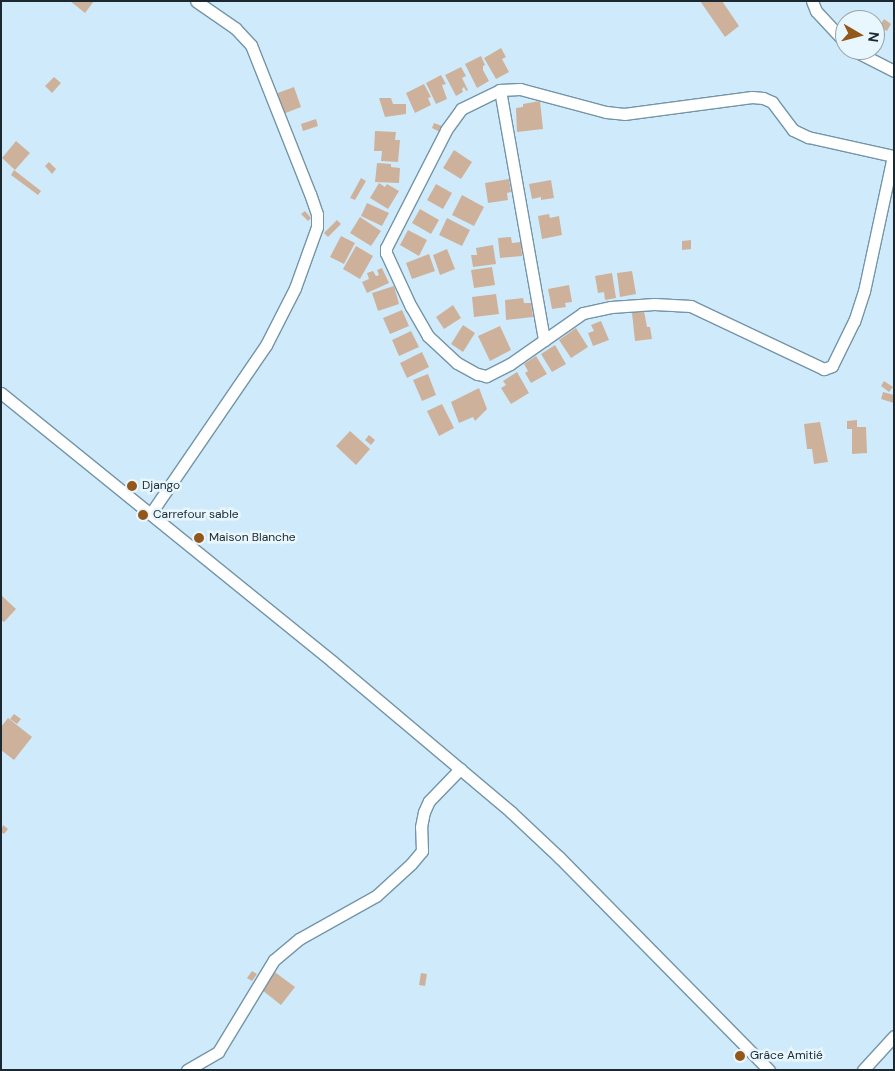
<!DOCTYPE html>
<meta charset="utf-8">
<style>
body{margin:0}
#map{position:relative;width:895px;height:1071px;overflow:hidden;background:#cfebfb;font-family:"DM Sans",sans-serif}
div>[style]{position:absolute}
.building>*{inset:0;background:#ceb19a}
.roads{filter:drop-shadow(1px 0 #7395a8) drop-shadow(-1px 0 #7395a8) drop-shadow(0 1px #7395a8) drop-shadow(0 -1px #7395a8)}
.minor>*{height:11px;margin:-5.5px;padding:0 5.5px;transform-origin:5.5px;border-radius:5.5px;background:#fff}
.dots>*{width:14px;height:14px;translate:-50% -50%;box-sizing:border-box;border:2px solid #e8f6fe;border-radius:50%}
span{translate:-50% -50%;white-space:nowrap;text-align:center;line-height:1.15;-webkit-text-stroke:5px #e8f6fe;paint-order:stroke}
.poi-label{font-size:12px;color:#1b2830}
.left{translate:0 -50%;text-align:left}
.frame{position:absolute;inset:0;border:2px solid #1b2830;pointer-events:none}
.north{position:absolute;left:835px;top:10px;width:50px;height:50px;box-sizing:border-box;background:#e8f6fe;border:1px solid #96a4ac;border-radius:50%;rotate:98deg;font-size:14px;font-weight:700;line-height:20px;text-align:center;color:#1b2830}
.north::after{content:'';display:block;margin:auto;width:18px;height:22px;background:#935719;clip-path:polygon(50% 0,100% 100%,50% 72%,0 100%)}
</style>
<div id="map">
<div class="building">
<i style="clip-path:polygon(70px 1px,94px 1px,85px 13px)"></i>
<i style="clip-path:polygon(700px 1px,722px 1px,739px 26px,725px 37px)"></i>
<i style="clip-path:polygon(884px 19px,891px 24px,887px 31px,879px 27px)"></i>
<i style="clip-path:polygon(501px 48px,506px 57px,502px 59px,509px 72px,496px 79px,484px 58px)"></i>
<i style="clip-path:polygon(481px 56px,485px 65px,483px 66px,483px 70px,489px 81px,477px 88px,465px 64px)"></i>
<i style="clip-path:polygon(461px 67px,466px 76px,462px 78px,468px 90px,466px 91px,464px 87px,462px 89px,463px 92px,456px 96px,445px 75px)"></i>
<i style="clip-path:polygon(441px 75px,446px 84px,442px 85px,447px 99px,436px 104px,426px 83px)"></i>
<i style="clip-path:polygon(54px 77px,61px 83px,52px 93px,45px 86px)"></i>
<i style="clip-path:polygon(424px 84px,431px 97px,428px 98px,431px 105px,415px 113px,406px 93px)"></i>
<i style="clip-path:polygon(294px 87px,301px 107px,283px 114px,275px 94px)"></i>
<i style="clip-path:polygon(379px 98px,391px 98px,393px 104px,406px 104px,406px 114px,385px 117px)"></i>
<i style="clip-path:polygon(540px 101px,543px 129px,517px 132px,516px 108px,523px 107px,523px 104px)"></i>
<i style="clip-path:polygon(316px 119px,318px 126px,303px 131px,301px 124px)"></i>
<i style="clip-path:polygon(434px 123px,442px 126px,440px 132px,432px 128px)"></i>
<i style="clip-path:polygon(375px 131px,396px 132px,395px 140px,400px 140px,398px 162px,381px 161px,382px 151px,374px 151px)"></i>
<i style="clip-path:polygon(16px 141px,30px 153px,15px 170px,2px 158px)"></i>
<i style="clip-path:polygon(454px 150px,472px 162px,461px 179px,443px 168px)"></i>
<i style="clip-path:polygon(49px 162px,56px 169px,52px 174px,45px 166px)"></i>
<i style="clip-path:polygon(377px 163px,391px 164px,391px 167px,400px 168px,399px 183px,375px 182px)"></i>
<i style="clip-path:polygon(14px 170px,41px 191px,38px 195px,11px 175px)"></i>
<i style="clip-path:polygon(361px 178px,366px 181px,355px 200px,350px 198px)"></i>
<i style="clip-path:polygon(509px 179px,511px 192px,507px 193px,508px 200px,488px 203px,485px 183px)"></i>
<i style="clip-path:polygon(551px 180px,554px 198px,541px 200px,541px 197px,532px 199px,529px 184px)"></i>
<i style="clip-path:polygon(379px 183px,385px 187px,387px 184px,399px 191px,388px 209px,370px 198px)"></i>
<i style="clip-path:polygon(436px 184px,452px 193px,443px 209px,427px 200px)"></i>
<i style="clip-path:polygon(462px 195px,484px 207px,474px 226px,452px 215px)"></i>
<i style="clip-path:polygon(367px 203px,389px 213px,382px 226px,361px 216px)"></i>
<i style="clip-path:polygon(420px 209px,439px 220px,431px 234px,412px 223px)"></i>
<i style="clip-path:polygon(305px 211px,311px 218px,308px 221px,301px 214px)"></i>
<i style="clip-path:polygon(549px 214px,550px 218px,559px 216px,562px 235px,542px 239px,538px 216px)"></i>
<i style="clip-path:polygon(360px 217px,381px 231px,371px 246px,350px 233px)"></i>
<i style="clip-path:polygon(447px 218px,470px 230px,462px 246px,439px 235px)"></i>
<i style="clip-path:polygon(337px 220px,341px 224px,328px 237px,324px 233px)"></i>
<i style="clip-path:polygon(408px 230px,427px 240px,419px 256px,400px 245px)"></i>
<i style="clip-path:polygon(341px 236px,355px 243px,344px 264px,330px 257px)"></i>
<i style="clip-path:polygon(511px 237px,512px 243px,521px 242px,522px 256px,500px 258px,498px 238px)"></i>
<i style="clip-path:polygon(691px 240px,691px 249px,682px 250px,682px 241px)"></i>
<i style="clip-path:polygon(493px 245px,496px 264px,473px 267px,471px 255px,477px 255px,476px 248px)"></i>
<i style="clip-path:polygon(356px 246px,373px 256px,360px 279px,343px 269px)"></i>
<i style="clip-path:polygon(447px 249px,455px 269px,440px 275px,433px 255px)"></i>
<i style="clip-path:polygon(429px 254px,435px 271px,412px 279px,406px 263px)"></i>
<i style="clip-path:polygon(492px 267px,495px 285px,474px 288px,471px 270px)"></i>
<i style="clip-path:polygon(382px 268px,389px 283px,367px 293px,362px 282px,369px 279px,367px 273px,373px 271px,376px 276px,379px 275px,377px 270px)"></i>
<i style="clip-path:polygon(632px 271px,636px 294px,620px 297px,617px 273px)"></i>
<i style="clip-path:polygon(612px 273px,616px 298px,605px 300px,604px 292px,598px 293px,595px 276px)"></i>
<i style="clip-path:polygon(569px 285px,572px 302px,565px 303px,566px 307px,552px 309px,548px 289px)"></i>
<i style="clip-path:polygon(394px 286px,399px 304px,378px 311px,372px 293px)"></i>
<i style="clip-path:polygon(496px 294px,499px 314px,474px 317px,472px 297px)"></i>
<i style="clip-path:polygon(523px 298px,524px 303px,531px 303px,533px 317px,506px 320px,505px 300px)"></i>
<i style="clip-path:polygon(453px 305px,461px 318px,444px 329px,436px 317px)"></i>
<i style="clip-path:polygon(402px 310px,409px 326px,390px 334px,383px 318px)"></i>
<i style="clip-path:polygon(644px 311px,647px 327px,650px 327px,652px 339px,635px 341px,632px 313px)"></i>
<i style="clip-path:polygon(601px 321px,609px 340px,593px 346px,588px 333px,594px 331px,591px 325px)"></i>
<i style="clip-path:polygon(463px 325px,475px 333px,463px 352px,451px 344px)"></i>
<i style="clip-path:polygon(500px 326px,511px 350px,490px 361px,478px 336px)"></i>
<i style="clip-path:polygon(576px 328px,588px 347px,571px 358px,559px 340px)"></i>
<i style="clip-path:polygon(411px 331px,419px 347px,399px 356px,392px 340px)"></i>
<i style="clip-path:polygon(555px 345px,566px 364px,552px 372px,541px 354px)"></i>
<i style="clip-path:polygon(422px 352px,429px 367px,407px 378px,400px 363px)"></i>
<i style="clip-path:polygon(536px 356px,547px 374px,531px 383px,525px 373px,528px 371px,524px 364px)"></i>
<i style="clip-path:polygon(517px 372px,529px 393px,511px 404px,501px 388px,506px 385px,503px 381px)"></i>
<i style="clip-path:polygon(428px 374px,436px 395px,422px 401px,413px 380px)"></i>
<i style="clip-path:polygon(884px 381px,893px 387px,889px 392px,881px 386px)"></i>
<i style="clip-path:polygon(479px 388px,487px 409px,475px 421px,473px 417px,459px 423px,451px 402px)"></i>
<i style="clip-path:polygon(883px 392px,894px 395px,894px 403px,881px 399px)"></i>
<i style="clip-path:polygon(442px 404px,454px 428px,439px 436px,427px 411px)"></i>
<i style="clip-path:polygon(857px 420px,857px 427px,866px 427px,867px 453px,852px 454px,852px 429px,847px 429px,847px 421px)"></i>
<i style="clip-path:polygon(820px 422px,828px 462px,814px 464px,812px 449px,807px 449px,804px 424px)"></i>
<i style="clip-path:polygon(350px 431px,370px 449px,356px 465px,336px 446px)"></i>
<i style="clip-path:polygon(369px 435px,375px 440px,371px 445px,365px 440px)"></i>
<i style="clip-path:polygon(1px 595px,16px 609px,4px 622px,1px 620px)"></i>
<i style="clip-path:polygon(14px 714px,21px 719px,17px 724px,10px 719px)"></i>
<i style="clip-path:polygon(8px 718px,32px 737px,14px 760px,1px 750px,1px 727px)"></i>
<i style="clip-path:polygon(3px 825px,8px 829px,4px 834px,1px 832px)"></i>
<i style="clip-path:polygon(272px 970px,295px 987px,281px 1005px,253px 983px,260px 973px)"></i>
<i style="clip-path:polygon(252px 971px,257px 974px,252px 981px,247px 978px)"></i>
<i style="clip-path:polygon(421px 973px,427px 974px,425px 986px,419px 985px)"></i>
</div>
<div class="roads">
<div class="minor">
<i style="left:812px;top:1px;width:11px;rotate:68deg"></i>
<i style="left:816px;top:11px;width:42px;rotate:46.9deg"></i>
<i style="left:853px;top:50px;width:46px;rotate:27.1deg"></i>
<i style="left:500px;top:90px;width:254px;rotate:80deg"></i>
<i style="left:893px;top:156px;width:138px;rotate:102.1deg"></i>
<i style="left:864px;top:291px;width:32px;rotate:108deg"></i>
<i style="left:854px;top:321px;width:50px;rotate:116.1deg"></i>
<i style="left:832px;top:366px;width:9px;rotate:159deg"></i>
<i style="left:824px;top:369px;width:147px;rotate:-154.7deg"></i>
<i style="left:691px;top:306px;width:37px;rotate:-177deg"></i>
<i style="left:654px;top:304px;width:43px;rotate:176deg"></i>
<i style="left:611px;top:307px;width:29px;rotate:168deg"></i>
<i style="left:583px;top:313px;width:89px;rotate:145.1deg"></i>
<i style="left:510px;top:364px;width:27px;rotate:153deg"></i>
<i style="left:486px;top:376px;width:9px;rotate:-167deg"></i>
<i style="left:477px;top:374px;width:23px;rotate:-151deg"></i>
<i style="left:457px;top:363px;width:40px;rotate:-137deg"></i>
<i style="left:428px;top:336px;width:34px;rotate:-120deg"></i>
<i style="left:411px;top:307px;width:60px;rotate:-114.8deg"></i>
<i style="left:386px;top:253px;width:5px;rotate:-90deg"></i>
<i style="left:386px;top:248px;width:132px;rotate:-63deg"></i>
<i style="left:446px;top:130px;width:26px;rotate:-54deg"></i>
<i style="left:461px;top:109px;width:43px;rotate:-26deg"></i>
<i style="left:500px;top:90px;width:20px;rotate:-3deg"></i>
<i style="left:520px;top:89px;width:89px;rotate:15deg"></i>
<i style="left:606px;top:112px;width:18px;rotate:6deg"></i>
<i style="left:624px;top:114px;width:129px;rotate:-7.6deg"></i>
<i style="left:752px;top:97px;width:11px;rotate:5deg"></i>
<i style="left:763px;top:98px;width:10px;rotate:24deg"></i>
<i style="left:772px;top:102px;width:35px;rotate:53deg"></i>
<i style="left:793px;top:130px;width:17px;rotate:25deg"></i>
<i style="left:808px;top:137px;width:88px;rotate:12.5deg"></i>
<i style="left:1px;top:393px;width:427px;rotate:39deg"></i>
<i style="left:333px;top:662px;width:233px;rotate:40.1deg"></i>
<i style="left:511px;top:812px;width:66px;rotate:43.2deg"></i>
<i style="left:559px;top:857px;width:299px;rotate:45.4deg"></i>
<i style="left:151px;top:513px;width:204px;rotate:-55.6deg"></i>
<i style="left:266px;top:345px;width:64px;rotate:-63deg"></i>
<i style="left:295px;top:288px;width:65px;rotate:-70.2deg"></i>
<i style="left:317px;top:227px;width:13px;rotate:-90deg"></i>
<i style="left:317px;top:214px;width:21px;rotate:-109deg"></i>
<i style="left:310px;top:194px;width:160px;rotate:-111.6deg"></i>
<i style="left:251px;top:45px;width:23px;rotate:-133deg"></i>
<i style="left:235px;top:28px;width:47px;rotate:-145.3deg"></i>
<i style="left:187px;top:1070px;width:36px;rotate:-30deg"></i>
<i style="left:218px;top:1052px;width:108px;rotate:-58.7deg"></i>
<i style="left:274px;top:960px;width:33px;rotate:-40deg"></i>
<i style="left:299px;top:939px;width:88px;rotate:-29.2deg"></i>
<i style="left:376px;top:896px;width:47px;rotate:-42.4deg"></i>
<i style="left:411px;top:864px;width:17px;rotate:-50deg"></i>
<i style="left:422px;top:851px;width:24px;rotate:-92deg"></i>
<i style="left:421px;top:827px;width:15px;rotate:-79deg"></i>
<i style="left:424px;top:812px;width:12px;rotate:-66deg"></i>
<i style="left:429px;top:801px;width:45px;rotate:-45.9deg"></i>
<i style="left:863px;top:1070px;width:46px;rotate:-47.6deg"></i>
</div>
</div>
<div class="dots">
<i style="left:132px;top:486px;background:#935719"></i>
<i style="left:143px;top:515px;background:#935719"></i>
<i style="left:199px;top:538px;background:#935719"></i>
<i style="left:740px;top:1056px;background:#935719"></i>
</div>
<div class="poi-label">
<span class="left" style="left:142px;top:486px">Django</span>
<span class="left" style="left:153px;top:515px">Carrefour sable</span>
<span class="left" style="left:209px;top:538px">Maison Blanche</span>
<span class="left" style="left:750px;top:1056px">Grâce Amitié</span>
</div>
<div class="frame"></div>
<div class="north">N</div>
</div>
